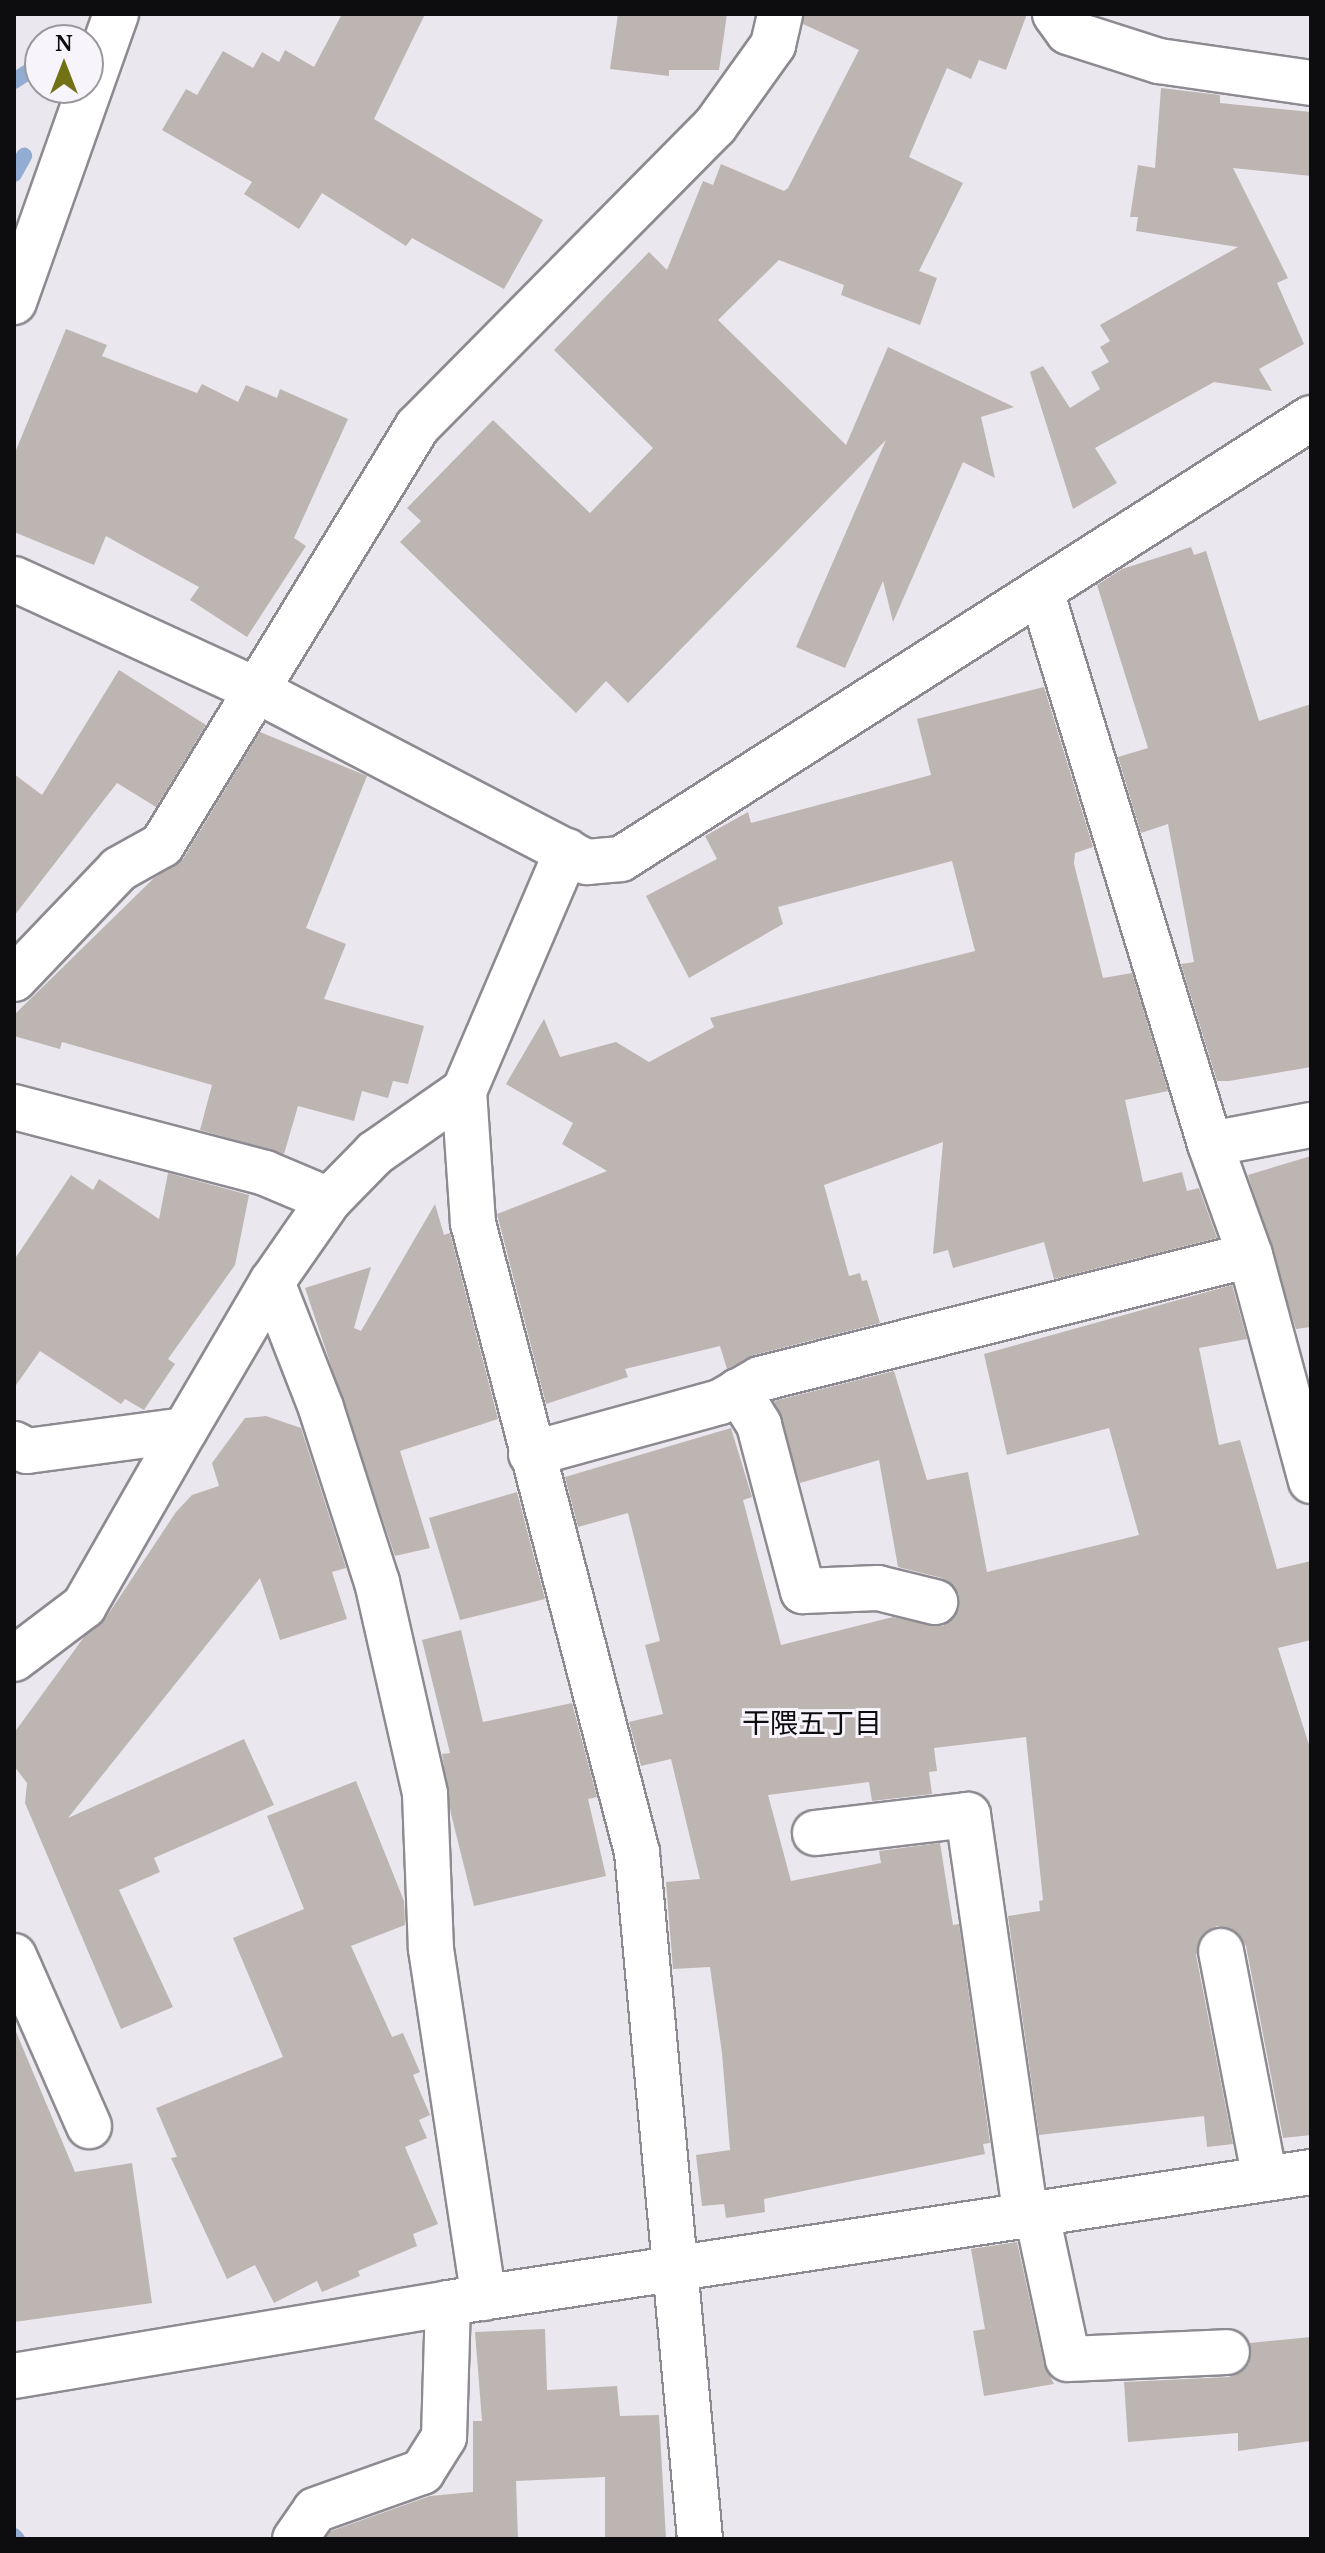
<!DOCTYPE html>
<meta charset="utf-8">
<style>
body{margin:0}
#map{position:relative;width:1325px;height:2553px;overflow:hidden;background:#ebe7ee;font-family:"Noto Serif","Noto Sans JP",serif}
div>[style]{position:absolute}
.stream>*{height:16px;margin:-8px;padding:0 8px;transform-origin:8px;border-radius:8px;background:#92add1}
.building>*{inset:0;background:#bdb5b2}
.roads{filter:drop-shadow(2px 0 #8d8a91) drop-shadow(-2px 0 #8d8a91) drop-shadow(0 2px #8d8a91) drop-shadow(0 -2px #8d8a91)}
.minor>*{height:44px;margin:-22px;padding:0 22px;transform-origin:22px;border-radius:22px;background:#fff}
span{translate:-50% -50%;white-space:nowrap;text-align:center;line-height:1.15;-webkit-text-stroke:6px #f8f4fc;paint-order:stroke}
.neighbourhood-label{font-size:28px;color:#0d0c0e}
.frame{position:absolute;inset:0;border:16px solid #0d0c0e;pointer-events:none}
.north{position:absolute;left:24px;top:24px;width:80px;height:80px;box-sizing:border-box;background:#f8f4fc;border:2px solid #9a979d;border-radius:50%;rotate:0deg;font-size:22px;font-weight:700;line-height:32px;text-align:center;color:#0d0c0e}
.north::after{content:'';display:block;margin:auto;width:28px;height:36px;background:#727115;clip-path:polygon(50% 0,100% 100%,50% 72%,0 100%)}
</style>
<div id="map">
<div class="stream">
<i style="left:14px;top:81px;width:31px;rotate:-33deg"></i>
<i style="left:14px;top:174px;width:21px;rotate:-61deg"></i>
<i style="left:14px;top:2536px;width:4px;rotate:45deg"></i>
</div>
<div class="building">
<i style="clip-path:polygon(342px 14px,425px 14px,374px 119px,543px 220px,504px 289px,412px 238px,406px 246px,322px 193px,299px 229px,244px 194px,252px 182px,162px 130px,186px 89px,197px 95px,223px 51px,253px 68px,262px 52px,279px 62px,285px 50px,314px 67px)"></i>
<i style="clip-path:polygon(618px 14px,727px 14px,719px 70px,669px 70px,669px 76px,610px 69px)"></i>
<i style="clip-path:polygon(804px 14px,1027px 14px,1006px 70px,979px 60px,971px 79px,947px 68px,909px 157px,963px 183px,919px 271px,937px 278px,920px 325px,841px 295px,844px 285px,779px 260px,718px 320px,846px 445px,888px 347px,1014px 407px,981px 417px,995px 478px,963px 462px,893px 622px,883px 581px,845px 668px,796px 647px,886px 440px,628px 703px,606px 681px,576px 713px,400px 542px,421px 521px,407px 508px,493px 420px,590px 513px,653px 448px,554px 350px,649px 252px,667px 270px,703px 181px,713px 185px,721px 164px,784px 191px,788px 188px,859px 50px,803px 24px)"></i>
<i style="clip-path:polygon(1161px 88px,1220px 95px,1220px 103px,1311px 112px,1311px 176px,1233px 168px,1288px 278px,1277px 283px,1304px 344px,1259px 369px,1272px 391px,1214px 382px,1095px 448px,1117px 483px,1073px 509px,1030px 372px,1043px 366px,1070px 408px,1100px 389px,1091px 372px,1109px 362px,1100px 347px,1110px 341px,1100px 325px,1238px 247px,1136px 231px,1138px 217px,1130px 217px,1138px 165px,1155px 168px)"></i>
<i style="clip-path:polygon(66px 329px,107px 345px,102px 356px,197px 393px,202px 384px,238px 402px,246px 385px,277px 398px,280px 389px,348px 419px,294px 538px,306px 546px,247px 637px,190px 600px,199px 587px,106px 536px,94px 565px,14px 532px,14px 455px)"></i>
<i style="clip-path:polygon(1191px 547px,1194px 555px,1206px 551px,1259px 721px,1311px 704px,1311px 1067px,1229px 1081px,1217px 1081px,1181px 964px,1194px 962px,1168px 824px,1141px 833px,1118px 757px,1148px 748px,1097px 585px,1122px 569px)"></i>
<i style="clip-path:polygon(119px 670px,206px 725px,156px 807px,117px 783px,14px 916px,14px 774px,42px 795px)"></i>
<i style="clip-path:polygon(1044px 687px,1093px 847px,1075px 853px,1074px 864px,1103px 978px,1132px 973px,1168px 1091px,1125px 1100px,1143px 1182px,1182px 1172px,1187px 1191px,1199px 1188px,1217px 1238px,1054px 1279px,1044px 1242px,953px 1268px,948px 1250px,933px 1254px,943px 1142px,824px 1185px,849px 1276px,860px 1273px,862px 1281px,867px 1280px,880px 1323px,754px 1355px,727px 1369px,720px 1346px,625px 1369px,628px 1377px,546px 1404px,497px 1214px,607px 1171px,562px 1144px,573px 1123px,506px 1084px,544px 1019px,560px 1057px,616px 1042px,649px 1062px,714px 1027px,710px 1018px,975px 951px,952px 861px,778px 907px,783px 924px,689px 978px,646px 896px,717px 859px,705px 836px,748px 812px,751px 823px,931px 775px,917px 719px)"></i>
<i style="clip-path:polygon(260px 732px,367px 776px,306px 928px,346px 944px,324px 999px,424px 1026px,408px 1084px,393px 1081px,388px 1098px,362px 1091px,354px 1121px,298px 1106px,284px 1154px,200px 1130px,212px 1085px,62px 1042px,60px 1049px,14px 1036px,14px 1015px,154px 878px,183px 859px)"></i>
<i style="clip-path:polygon(1311px 1156px,1311px 1327px,1296px 1329px,1248px 1175px)"></i>
<i style="clip-path:polygon(168px 1173px,249px 1195px,235px 1265px,168px 1359px,175px 1364px,144px 1410px,125px 1399px,121px 1404px,40px 1351px,14px 1388px,14px 1260px,71px 1175px,93px 1190px,99px 1179px,159px 1219px)"></i>
<i style="clip-path:polygon(435px 1204px,444px 1235px,450px 1233px,498px 1419px,400px 1451px,430px 1548px,395px 1556px,305px 1288px,371px 1267px,354px 1328px,361px 1331px)"></i>
<i style="clip-path:polygon(1232px 1285px,1247px 1339px,1199px 1348px,1219px 1445px,1240px 1440px,1277px 1569px,1311px 1561px,1311px 1640px,1278px 1648px,1311px 1751px,1311px 2135px,1283px 2138px,1246px 1946px,1239px 1934px,1217px 1926px,1204px 1933px,1196px 1955px,1233px 2144px,1207px 2147px,1204px 2116px,1039px 2135px,1008px 1916px,1040px 1911px,1039px 1901px,1043px 1900px,1026px 1737px,934px 1748px,937px 1771px,929px 1772px,932px 1794px,872px 1801px,869px 1782px,768px 1795px,791px 1881px,881px 1863px,879px 1851px,940px 1843px,953px 1925px,959px 1924px,990px 2143px,983px 2144px,985px 2154px,764px 2199px,765px 2212px,726px 2218px,724px 2204px,702px 2206px,696px 2155px,730px 2150px,722px 2053px,710px 1967px,673px 1969px,666px 1882px,700px 1879px,671px 1759px,641px 1766px,629px 1722px,663px 1714px,645px 1645px,660px 1641px,628px 1513px,578px 1527px,565px 1477px,731px 1428px,752px 1497px,743px 1500px,781px 1645px,893px 1617px,943px 1626px,959px 1609px,959px 1594px,942px 1578px,898px 1567px,879px 1460px,800px 1483px,774px 1401px,894px 1371px,927px 1480px,968px 1472px,987px 1572px,1139px 1535px,1109px 1428px,1007px 1455px,984px 1354px)"></i>
<i style="clip-path:polygon(266px 1416px,301px 1428px,346px 1568px,332px 1572px,347px 1619px,280px 1640px,260px 1578px,68px 1818px,244px 1739px,274px 1805px,154px 1858px,160px 1872px,119px 1890px,173px 2007px,121px 2029px,25px 1803px,27px 1783px,14px 1766px,14px 1733px,84px 1637px,105px 1619px,176px 1512px,192px 1495px,219px 1486px,212px 1463px,245px 1418px)"></i>
<i style="clip-path:polygon(517px 1492px,545px 1599px,460px 1620px,429px 1518px)"></i>
<i style="clip-path:polygon(461px 1630px,483px 1722px,572px 1703px,597px 1797px,588px 1799px,606px 1876px,474px 1906px,451px 1814px,442px 1754px,450px 1753px,422px 1640px)"></i>
<i style="clip-path:polygon(356px 1781px,404px 1901px,405px 1925px,351px 1946px,392px 2037px,403px 2033px,420px 2072px,413px 2075px,430px 2115px,419px 2120px,427px 2138px,405px 2147px,438px 2224px,413px 2234px,417px 2246px,358px 2271px,360px 2276px,322px 2292px,317px 2281px,274px 2303px,255px 2265px,227px 2279px,171px 2158px,177px 2157px,156px 2108px,283px 2057px,233px 1938px,304px 1909px,267px 1816px)"></i>
<i style="clip-path:polygon(14px 2027px,75px 2172px,132px 2163px,152px 2303px,14px 2322px)"></i>
<i style="clip-path:polygon(1017px 2242px,1044px 2364px,1054px 2384px,984px 2396px,973px 2331px,985px 2329px,971px 2249px)"></i>
<i style="clip-path:polygon(545px 2329px,547px 2390px,617px 2386px,620px 2416px,659px 2415px,666px 2539px,605px 2539px,605px 2477px,516px 2481px,518px 2539px,325px 2539px,331px 2531px,430px 2496px,473px 2492px,473px 2421px,482px 2421px,475px 2332px)"></i>
<i style="clip-path:polygon(1311px 2337px,1311px 2441px,1238px 2451px,1238px 2433px,1128px 2442px,1124px 2382px,1229px 2377px,1249px 2364px,1250px 2343px)"></i>
</div>
<div class="roads">
<div class="minor">
<i style="left:1055px;top:14px;width:22px;rotate:54deg"></i>
<i style="left:1068px;top:32px;width:96px;rotate:17.7deg"></i>
<i style="left:1159px;top:61px;width:154px;rotate:8.2deg"></i>
<i style="left:14px;top:302px;width:306px;rotate:-70.5deg"></i>
<i style="left:14px;top:579px;width:264px;rotate:24.6deg"></i>
<i style="left:254px;top:689px;width:375px;rotate:27.5deg"></i>
<i style="left:587px;top:862px;width:34px;rotate:-5deg"></i>
<i style="left:621px;top:859px;width:819px;rotate:-32.58deg"></i>
<i style="left:1042px;top:594px;width:575px;rotate:73.01deg"></i>
<i style="left:1210px;top:1144px;width:118px;rotate:70.2deg"></i>
<i style="left:1250px;top:1255px;width:234px;rotate:74.9deg"></i>
<i style="left:567px;top:851px;width:261px;rotate:113.2deg"></i>
<i style="left:464px;top:1091px;width:132px;rotate:86.1deg"></i>
<i style="left:473px;top:1223px;width:650px;rotate:75.39deg"></i>
<i style="left:637px;top:1852px;width:690px;rotate:84.76deg"></i>
<i style="left:14px;top:979px;width:152px;rotate:-46.3deg"></i>
<i style="left:119px;top:869px;width:49px;rotate:-29.2deg"></i>
<i style="left:162px;top:845px;width:490px;rotate:-58.6deg"></i>
<i style="left:417px;top:427px;width:424px;rotate:-45.3deg"></i>
<i style="left:715px;top:126px;width:100px;rotate:-54.4deg"></i>
<i style="left:773px;top:45px;width:32px;rotate:-77deg"></i>
<i style="left:14px;top:1107px;width:260px;rotate:14.7deg"></i>
<i style="left:265px;top:1173px;width:69px;rotate:22.9deg"></i>
<i style="left:1210px;top:1144px;width:103px;rotate:-10.7deg"></i>
<i style="left:272px;top:1282px;width:135px;rotate:68.7deg"></i>
<i style="left:321px;top:1408px;width:183px;rotate:72.2deg"></i>
<i style="left:377px;top:1582px;width:217px;rotate:77.2deg"></i>
<i style="left:425px;top:1794px;width:155px;rotate:87.8deg"></i>
<i style="left:431px;top:1949px;width:353px;rotate:81.4deg"></i>
<i style="left:738px;top:1391px;width:40px;rotate:58deg"></i>
<i style="left:759px;top:1425px;width:172px;rotate:75.2deg"></i>
<i style="left:803px;top:1591px;width:75px;rotate:-2.3deg"></i>
<i style="left:878px;top:1588px;width:59px;rotate:13.8deg"></i>
<i style="left:14px;top:1444px;width:15px;rotate:28deg"></i>
<i style="left:27px;top:1451px;width:159px;rotate:-7.6deg"></i>
<i style="left:185px;top:1430px;width:172px;rotate:-59.6deg"></i>
<i style="left:272px;top:1282px;width:100px;rotate:-55.2deg"></i>
<i style="left:329px;top:1200px;width:66px;rotate:-45.6deg"></i>
<i style="left:375px;top:1153px;width:108px;rotate:-34.9deg"></i>
<i style="left:531px;top:1454px;width:196px;rotate:-15.4deg"></i>
<i style="left:720px;top:1402px;width:46px;rotate:-29.9deg"></i>
<i style="left:760px;top:1379px;width:505px;rotate:-14.2deg"></i>
<i style="left:14px;top:1659px;width:88px;rotate:-37.1deg"></i>
<i style="left:84px;top:1606px;width:203px;rotate:-60.2deg"></i>
<i style="left:815px;top:1833px;width:154px;rotate:-6.7deg"></i>
<i style="left:968px;top:1815px;width:406px;rotate:81.8deg"></i>
<i style="left:1221px;top:1951px;width:232px;rotate:79.1deg"></i>
<i style="left:14px;top:1956px;width:186px;rotate:66.2deg"></i>
<i style="left:1037px;top:2215px;width:147px;rotate:77.9deg"></i>
<i style="left:1068px;top:2359px;width:159px;rotate:-2.5deg"></i>
<i style="left:14px;top:2376px;width:440px;rotate:-9.5deg"></i>
<i style="left:448px;top:2303px;width:873px;rotate:-8.63deg"></i>
<i style="left:295px;top:2539px;width:35px;rotate:-55deg"></i>
<i style="left:315px;top:2510px;width:114px;rotate:-19.6deg"></i>
<i style="left:422px;top:2472px;width:41px;rotate:-57.8deg"></i>
<i style="left:444px;top:2437px;width:134px;rotate:-88.3deg"></i>
</div>
</div>
<div class="neighbourhood-label">
<span style="left:812px;top:1722px">干隈五丁目</span>
</div>
<div class="frame"></div>
<div class="north">N</div>
</div>
